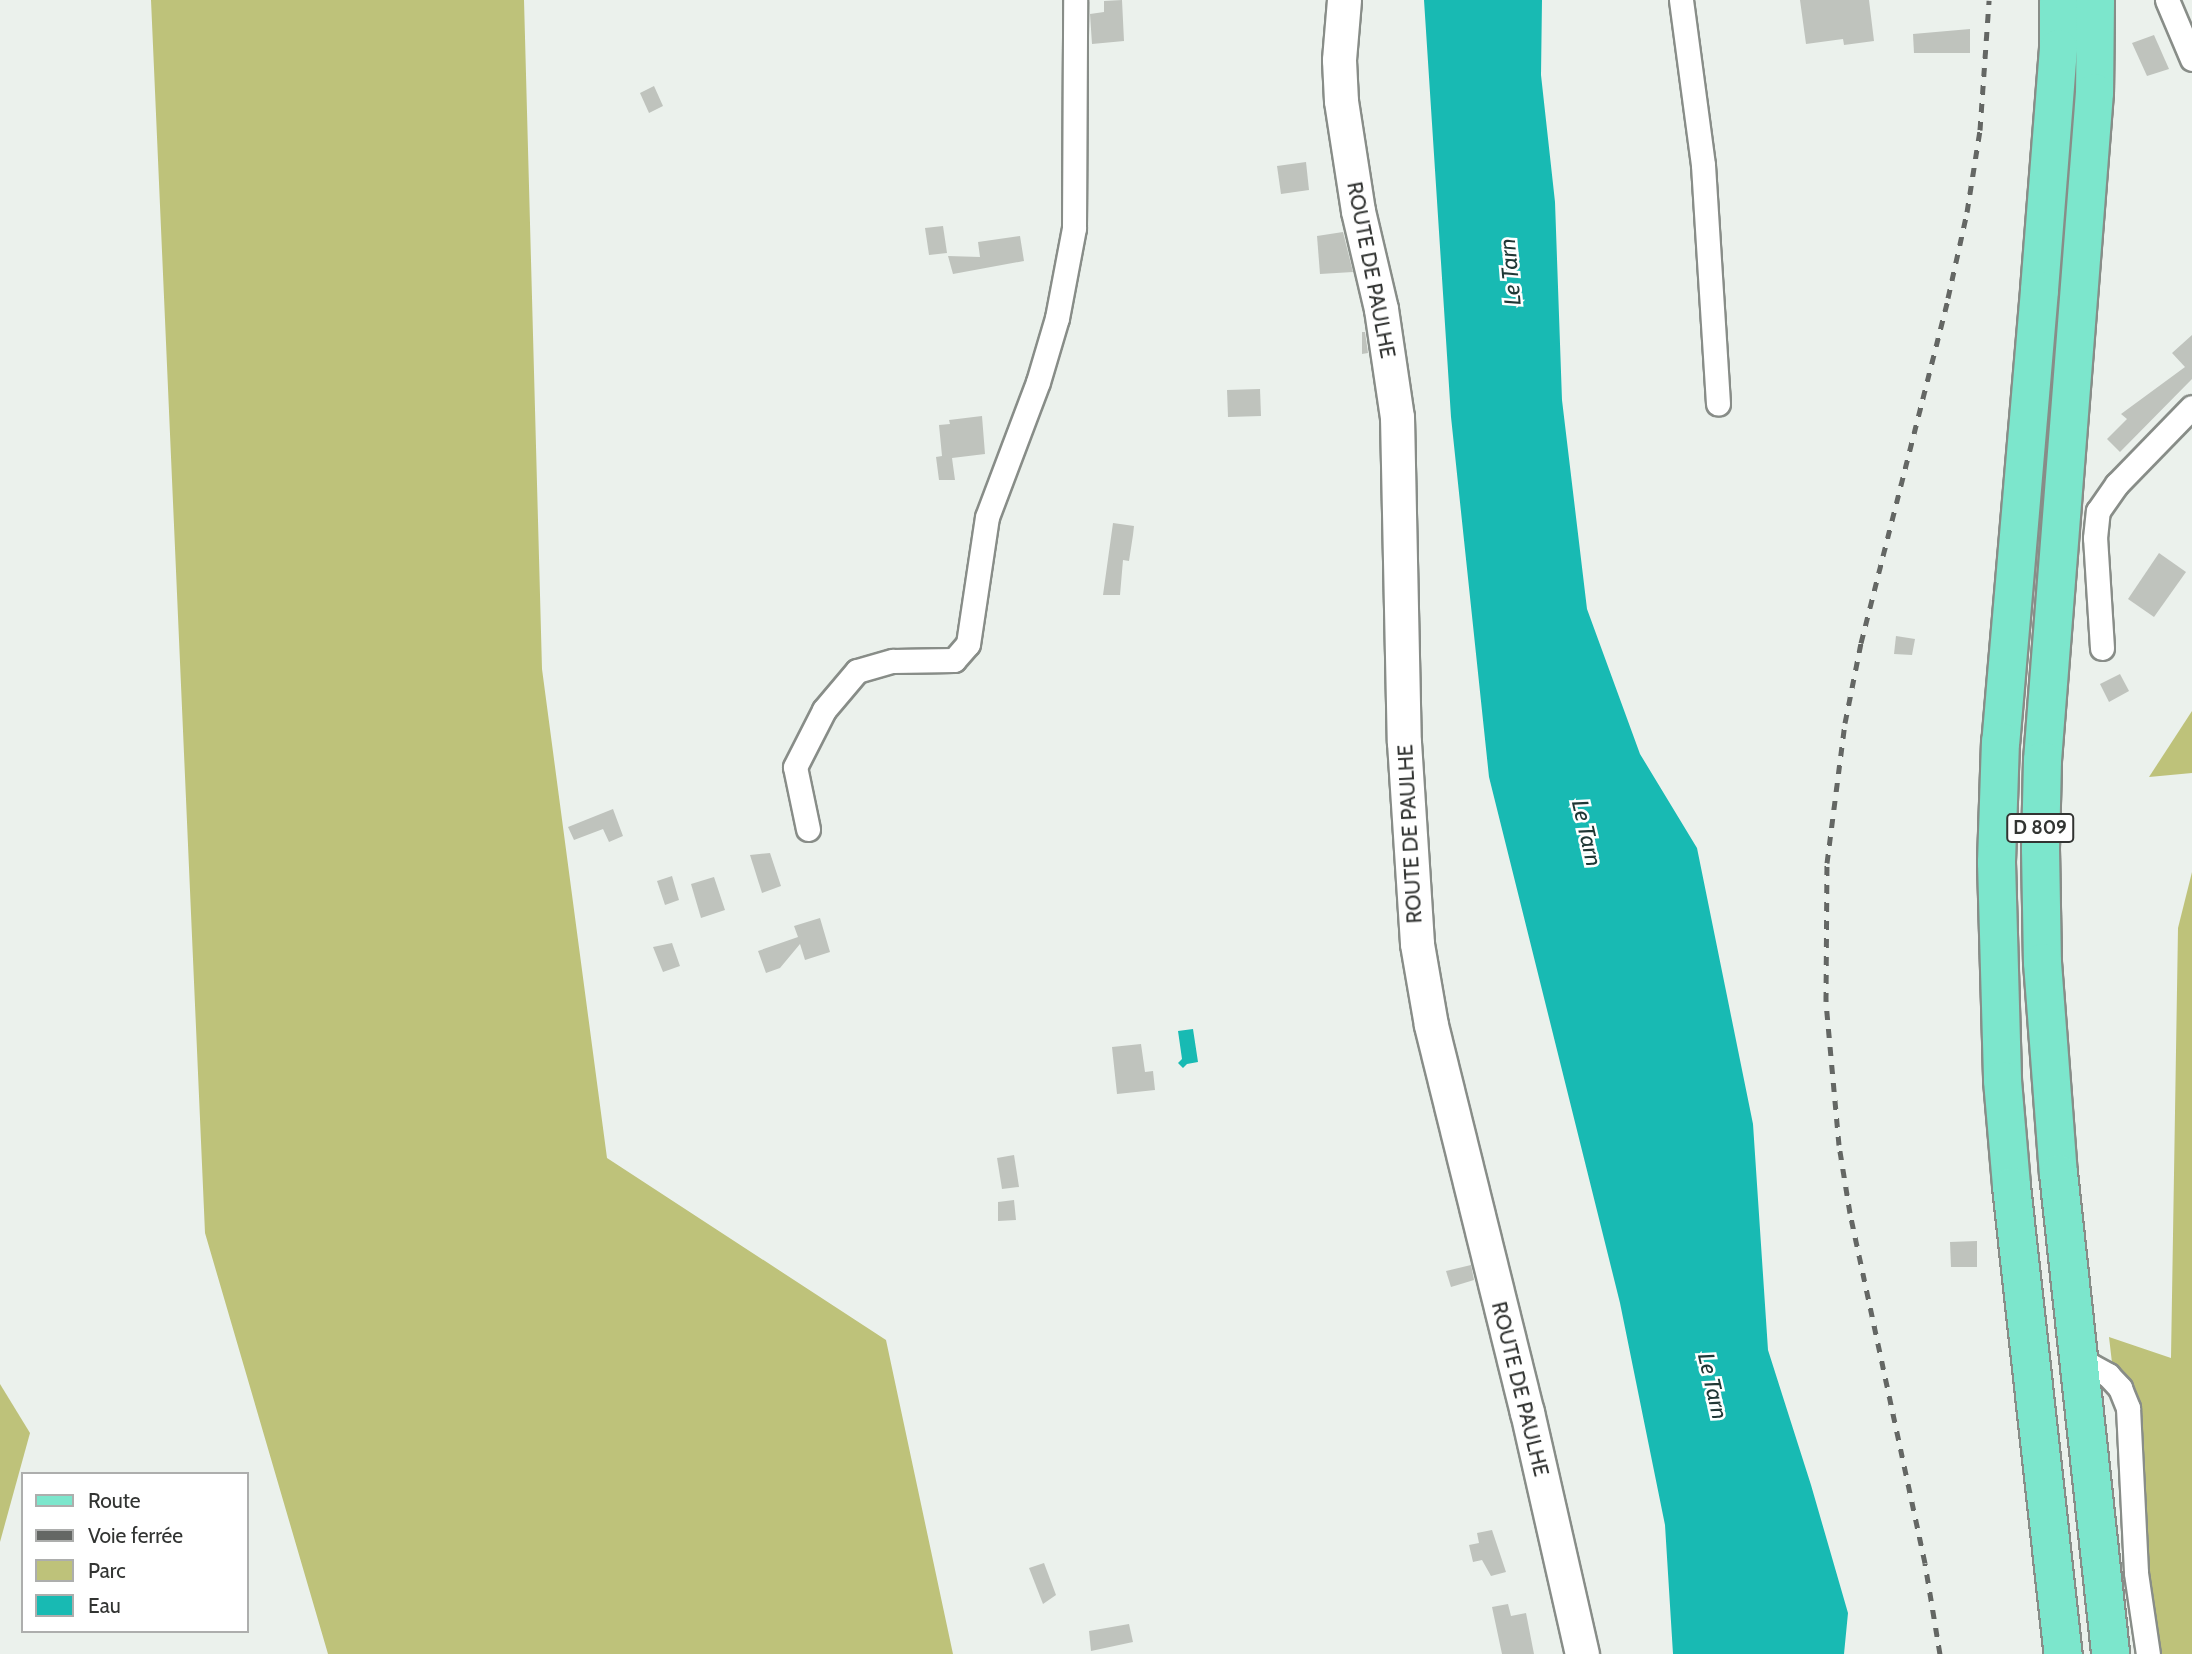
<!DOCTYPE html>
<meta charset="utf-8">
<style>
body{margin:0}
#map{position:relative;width:2192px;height:1654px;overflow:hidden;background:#ebf1ec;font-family:Cabin,sans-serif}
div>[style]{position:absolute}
.green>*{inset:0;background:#bec27a}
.water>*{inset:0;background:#18bab3}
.building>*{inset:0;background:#bfc3bd}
.roads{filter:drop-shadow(2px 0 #888d88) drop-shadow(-2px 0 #888d88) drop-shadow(0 2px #888d88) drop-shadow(0 -2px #888d88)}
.street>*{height:23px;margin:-11.5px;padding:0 11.5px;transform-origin:11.5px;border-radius:11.5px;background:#fff}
.secondary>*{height:33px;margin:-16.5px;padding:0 16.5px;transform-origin:16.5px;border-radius:16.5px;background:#fff}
.primary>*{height:37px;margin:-18.5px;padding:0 18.5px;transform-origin:18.5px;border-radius:18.5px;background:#7ce6cc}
.rail>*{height:5px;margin-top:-2.5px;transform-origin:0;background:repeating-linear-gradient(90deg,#646764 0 9px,transparent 0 18px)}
span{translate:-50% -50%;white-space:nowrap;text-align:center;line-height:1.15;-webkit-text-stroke:5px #fff;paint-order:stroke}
.shield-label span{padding:2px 5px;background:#fff;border:2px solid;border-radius:5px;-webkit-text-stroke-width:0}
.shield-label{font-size:19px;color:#323432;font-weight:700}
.street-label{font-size:21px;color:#323432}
.water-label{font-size:23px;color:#1f3735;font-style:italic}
.legend{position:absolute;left:21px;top:1472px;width:228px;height:161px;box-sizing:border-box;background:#fff;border:2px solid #adaead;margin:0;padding:9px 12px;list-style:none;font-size:21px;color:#323432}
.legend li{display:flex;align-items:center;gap:14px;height:35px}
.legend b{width:35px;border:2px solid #adaead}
</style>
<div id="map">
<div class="green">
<i style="clip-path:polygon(151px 0,524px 0,542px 669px,607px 1158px,886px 1340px,953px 1654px,328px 1654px,205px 1233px)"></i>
<i style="clip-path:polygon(2192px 711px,2192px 773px,2149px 777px)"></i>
<i style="clip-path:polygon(2192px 872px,2192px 1654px,2146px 1654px,2109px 1337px,2171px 1358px,2178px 928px)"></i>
<i style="clip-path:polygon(0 1384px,30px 1433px,0 1542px)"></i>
</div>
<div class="water">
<i style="clip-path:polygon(1424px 0,1542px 0,1541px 75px,1555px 202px,1562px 400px,1587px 609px,1640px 754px,1697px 848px,1753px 1124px,1768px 1350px,1811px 1485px,1848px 1613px,1844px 1654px,1673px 1654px,1665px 1525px,1620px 1303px,1489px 777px,1451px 417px)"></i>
<i style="clip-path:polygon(1193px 1029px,1198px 1062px,1187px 1064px,1183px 1068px,1178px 1063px,1182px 1059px,1178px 1031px)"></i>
</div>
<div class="building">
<i style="clip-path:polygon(1122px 0,1124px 41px,1092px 44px,1090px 14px,1104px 12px,1104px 1px)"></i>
<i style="clip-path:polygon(1800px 0,1869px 0,1874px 41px,1844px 45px,1843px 39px,1806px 44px)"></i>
<i style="clip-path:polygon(1970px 29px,1970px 53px,1914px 53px,1913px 34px)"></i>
<i style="clip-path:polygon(2154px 35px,2169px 69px,2147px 76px,2132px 43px)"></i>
<i style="clip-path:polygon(654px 86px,663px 106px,649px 113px,640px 93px)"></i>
<i style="clip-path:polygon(1306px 162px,1309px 190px,1281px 194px,1277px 166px)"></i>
<i style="clip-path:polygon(943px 226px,947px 253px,929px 255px,925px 228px)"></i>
<i style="clip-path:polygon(1343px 232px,1353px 272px,1320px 274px,1317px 236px)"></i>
<i style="clip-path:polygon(1020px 236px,1024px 261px,953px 274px,948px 256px,980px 257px,978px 242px)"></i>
<i style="clip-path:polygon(1362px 332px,1365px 332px,1368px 353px,1362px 354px)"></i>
<i style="clip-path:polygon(2192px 335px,2192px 379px,2120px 452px,2107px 439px,2127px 419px,2121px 414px,2185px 367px,2172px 353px)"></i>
<i style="clip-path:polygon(1260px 389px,1261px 416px,1228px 417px,1227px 390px)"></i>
<i style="clip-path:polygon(982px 416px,985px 454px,952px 458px,955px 480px,939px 480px,936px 457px,942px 456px,939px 425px,950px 424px,949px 420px)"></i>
<i style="clip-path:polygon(1113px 523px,1134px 526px,1133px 535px,1129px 561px,1123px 560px,1120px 595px,1103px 595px)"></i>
<i style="clip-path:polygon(2159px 553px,2186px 572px,2154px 617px,2128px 599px)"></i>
<i style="clip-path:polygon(1896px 636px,1915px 639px,1912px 655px,1894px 654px)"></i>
<i style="clip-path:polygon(2120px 674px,2129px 691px,2109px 702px,2100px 684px)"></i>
<i style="clip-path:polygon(613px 809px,623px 836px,609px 842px,603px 829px,574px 840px,568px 827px)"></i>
<i style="clip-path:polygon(770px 853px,781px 886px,762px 893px,750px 855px)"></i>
<i style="clip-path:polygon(672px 876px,679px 900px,665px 905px,657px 881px)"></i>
<i style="clip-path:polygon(714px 877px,725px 910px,701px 918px,691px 884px)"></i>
<i style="clip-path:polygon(820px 918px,830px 952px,805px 960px,800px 944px,780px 968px,766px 973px,758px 951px,798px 937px,794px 926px)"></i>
<i style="clip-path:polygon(672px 943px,680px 966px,663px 972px,653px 947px)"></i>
<i style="clip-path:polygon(1141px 1044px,1145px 1072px,1153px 1071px,1155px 1090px,1117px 1094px,1112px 1047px)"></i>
<i style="clip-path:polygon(1014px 1155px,1019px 1187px,1002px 1189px,997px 1158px)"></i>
<i style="clip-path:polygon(1014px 1200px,1016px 1220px,998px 1221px,998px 1202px)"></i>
<i style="clip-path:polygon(1977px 1241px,1977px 1267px,1951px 1267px,1950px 1242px)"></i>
<i style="clip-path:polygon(1471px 1265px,1474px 1280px,1451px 1287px,1446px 1271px)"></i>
<i style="clip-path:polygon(1492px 1530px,1506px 1572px,1491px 1576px,1482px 1560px,1473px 1562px,1469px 1545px,1479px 1543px,1477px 1533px)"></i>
<i style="clip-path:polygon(1044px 1563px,1056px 1595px,1043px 1604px,1029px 1568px)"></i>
<i style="clip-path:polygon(1508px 1604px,1511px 1616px,1526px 1613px,1534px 1654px,1502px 1654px,1492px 1607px)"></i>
<i style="clip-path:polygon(1129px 1624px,1133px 1642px,1091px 1651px,1089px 1631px)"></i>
</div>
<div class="roads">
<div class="street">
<i style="left:1681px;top:0;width:166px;rotate:82.4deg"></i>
<i style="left:1703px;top:165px;width:239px;rotate:86.4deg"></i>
<i style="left:2167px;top:0;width:64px;rotate:67deg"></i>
<i style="left:2102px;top:648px;width:110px;rotate:-93.6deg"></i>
<i style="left:2095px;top:538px;width:27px;rotate:-84deg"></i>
<i style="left:2098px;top:511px;width:33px;rotate:-55deg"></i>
<i style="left:2117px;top:484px;width:107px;rotate:-45.8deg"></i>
<i style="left:808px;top:829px;width:63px;rotate:-101.8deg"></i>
<i style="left:795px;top:767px;width:64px;rotate:-63deg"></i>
<i style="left:824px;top:710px;width:51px;rotate:-49.8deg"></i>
<i style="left:857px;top:671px;width:37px;rotate:-16deg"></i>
<i style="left:893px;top:661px;width:61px;rotate:-0.9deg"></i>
<i style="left:954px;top:660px;width:21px;rotate:-49deg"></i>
<i style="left:968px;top:644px;width:128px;rotate:-81.5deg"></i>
<i style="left:987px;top:517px;width:144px;rotate:-69.3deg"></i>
<i style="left:1038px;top:382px;width:67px;rotate:-73.5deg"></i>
<i style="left:1057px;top:318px;width:92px;rotate:-79.3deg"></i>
<i style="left:1074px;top:228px;width:228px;rotate:-89.7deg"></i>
<i style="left:2079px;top:1365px;width:11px"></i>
<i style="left:2090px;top:1365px;width:21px;rotate:29deg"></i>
<i style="left:2108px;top:1375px;width:18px;rotate:47deg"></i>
<i style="left:2120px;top:1388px;width:22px;rotate:68deg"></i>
<i style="left:2128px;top:1408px;width:165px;rotate:87.2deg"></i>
<i style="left:2136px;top:1573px;width:82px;rotate:81.6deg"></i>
</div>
<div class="secondary">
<i style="left:1344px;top:0;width:60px;rotate:94.8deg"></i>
<i style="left:1339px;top:60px;width:41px;rotate:87.2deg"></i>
<i style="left:1341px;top:101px;width:111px;rotate:81.2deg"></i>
<i style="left:1358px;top:211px;width:101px;rotate:76.8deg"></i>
<i style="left:1381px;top:309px;width:109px;rotate:81.6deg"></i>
<i style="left:1397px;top:417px;width:325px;rotate:88.8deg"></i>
<i style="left:1404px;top:742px;width:202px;rotate:86.3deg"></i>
<i style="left:1417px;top:944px;width:82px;rotate:80.2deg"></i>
<i style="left:1431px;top:1025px;width:399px;rotate:76.1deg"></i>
<i style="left:1527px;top:1412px;width:248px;rotate:77.2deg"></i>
</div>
<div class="primary">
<i style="left:2058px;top:0;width:48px;rotate:90deg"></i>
<i style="left:2058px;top:48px;width:243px;rotate:94.5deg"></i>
<i style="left:2039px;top:290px;width:453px;rotate:94.9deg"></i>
<i style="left:2000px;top:741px;width:121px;rotate:91.9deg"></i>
<i style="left:1996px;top:862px;width:218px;rotate:88.4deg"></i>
<i style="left:2002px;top:1080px;width:106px;rotate:85.1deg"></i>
<i style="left:2011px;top:1186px;width:471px;rotate:83.7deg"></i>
<i style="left:2095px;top:0;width:92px;rotate:90.6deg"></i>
<i style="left:2094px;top:92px;width:670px;rotate:94.45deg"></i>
<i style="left:2042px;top:760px;width:89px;rotate:91.3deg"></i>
<i style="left:2040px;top:849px;width:113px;rotate:89deg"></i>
<i style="left:2042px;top:962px;width:212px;rotate:85.7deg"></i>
<i style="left:2058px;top:1173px;width:484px;rotate:83.8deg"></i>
</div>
</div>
<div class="rail">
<i style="left:1940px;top:1654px;width:92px;rotate:-99.4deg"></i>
<i style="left:1925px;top:1563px;width:358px;rotate:-102.1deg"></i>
<i style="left:1850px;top:1213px;width:69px;rotate:-99.2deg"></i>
<i style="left:1839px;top:1145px;width:145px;rotate:-95.2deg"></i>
<i style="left:1826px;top:1001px;width:138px;rotate:-89.6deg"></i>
<i style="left:1827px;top:863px;width:141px;rotate:-82.7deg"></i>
<i style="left:1845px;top:723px;width:82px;rotate:-78.7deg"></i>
<i style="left:1861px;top:643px;width:356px;rotate:-75.8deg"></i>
<i style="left:1948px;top:298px;width:88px;rotate:-77.5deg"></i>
<i style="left:1967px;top:212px;width:83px;rotate:-81deg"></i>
<i style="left:1980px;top:130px;width:130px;rotate:-86deg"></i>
</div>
<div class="shield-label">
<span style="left:2040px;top:828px">D 809</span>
</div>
<div class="street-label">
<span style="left:1371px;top:270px;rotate:79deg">ROUTE DE PAULHE</span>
<span style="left:1410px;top:834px;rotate:-93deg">ROUTE DE PAULHE</span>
<span style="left:1520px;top:1389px;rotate:76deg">ROUTE DE PAULHE</span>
</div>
<div class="water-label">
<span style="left:1510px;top:272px;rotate:-95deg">Le Tarn</span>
<span style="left:1587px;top:833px;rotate:77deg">Le Tarn</span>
<span style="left:1713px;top:1386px;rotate:77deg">Le Tarn</span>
</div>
<ul class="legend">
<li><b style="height:9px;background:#7ce6cc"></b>Route</li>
<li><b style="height:9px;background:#646764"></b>Voie ferrée</li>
<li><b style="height:19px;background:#bec27a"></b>Parc</li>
<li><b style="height:19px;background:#18bab3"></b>Eau</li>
</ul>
</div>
